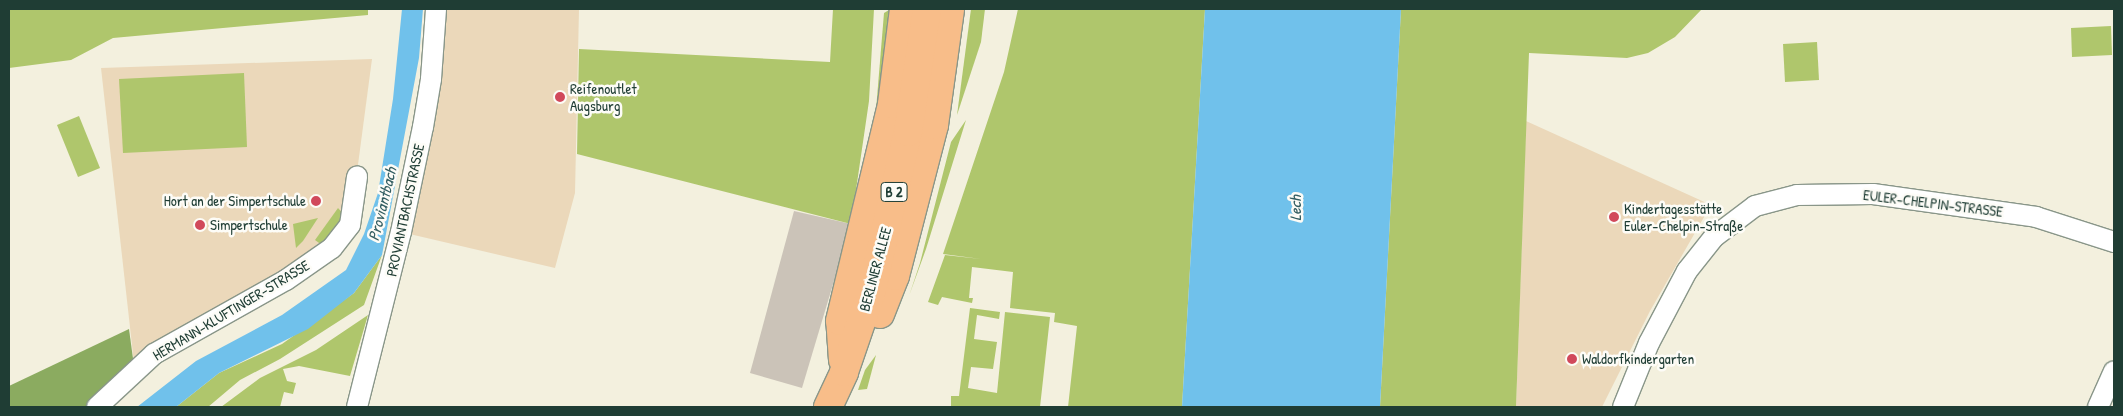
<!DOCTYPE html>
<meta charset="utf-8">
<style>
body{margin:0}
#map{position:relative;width:2123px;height:416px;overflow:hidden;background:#f3f0de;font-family:"Patrick Hand",sans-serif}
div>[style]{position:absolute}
.built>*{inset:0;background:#ebd8ba}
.industrial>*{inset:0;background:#cbc3b8}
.green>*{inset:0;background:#afc66c}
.forest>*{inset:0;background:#8bab60}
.water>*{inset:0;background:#70c1eb}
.roads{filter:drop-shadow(1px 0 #899689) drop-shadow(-1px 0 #899689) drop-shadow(0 1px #899689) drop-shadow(0 -1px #899689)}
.street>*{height:20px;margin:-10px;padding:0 10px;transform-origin:10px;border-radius:10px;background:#fff}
.primary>*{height:28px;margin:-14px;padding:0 14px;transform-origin:14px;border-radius:14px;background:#f8bd89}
.dots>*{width:14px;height:14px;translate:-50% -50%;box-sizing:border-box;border:2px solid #fdfcf7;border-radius:50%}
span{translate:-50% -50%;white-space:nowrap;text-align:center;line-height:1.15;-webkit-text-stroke:5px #fdfcf7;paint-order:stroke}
.shield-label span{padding:1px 4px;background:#fdfcf7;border:1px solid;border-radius:4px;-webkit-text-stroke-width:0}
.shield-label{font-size:14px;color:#1f3d34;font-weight:700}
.poi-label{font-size:15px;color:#1f3d34}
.left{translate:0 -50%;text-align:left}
.right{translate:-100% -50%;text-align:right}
.street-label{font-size:15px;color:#1f3d34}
.water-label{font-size:16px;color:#335e62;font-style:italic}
.frame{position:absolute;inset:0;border:10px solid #1f3d34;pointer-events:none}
</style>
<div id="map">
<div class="built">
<i style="clip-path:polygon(436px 9px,579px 9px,575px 193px,555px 268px,401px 232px)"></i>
<i style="clip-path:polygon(372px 59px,350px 225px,135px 372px,101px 68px)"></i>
<i style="clip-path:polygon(1526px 121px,1711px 205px,1650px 311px,1602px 407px,1516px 407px)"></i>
</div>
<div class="industrial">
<i style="clip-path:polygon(794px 211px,851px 224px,802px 388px,750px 373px)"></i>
</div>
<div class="green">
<i style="clip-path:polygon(9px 9px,368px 9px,368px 15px,113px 38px,71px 60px,9px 68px)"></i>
<i style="clip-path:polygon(833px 9px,874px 9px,869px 101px,851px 224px,577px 154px,579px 49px,830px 62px)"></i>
<i style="clip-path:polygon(971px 9px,985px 9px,981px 42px,957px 115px)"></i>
<i style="clip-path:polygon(1018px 9px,1205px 9px,1182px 407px,1068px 407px,1077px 326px,1054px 322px,1055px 313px,1010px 308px,1013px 272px,972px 267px,969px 298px,973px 298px,972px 303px,942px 297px,938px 305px,928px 302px,945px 255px,981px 259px,943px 254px,1004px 72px)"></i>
<i style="clip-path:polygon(1401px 9px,1702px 9px,1675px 37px,1648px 53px,1627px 58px,1529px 53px,1516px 407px,1380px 407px)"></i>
<i style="clip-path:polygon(889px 10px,893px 10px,895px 21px,875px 122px,884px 13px)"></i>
<i style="clip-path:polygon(2111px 26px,2112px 55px,2072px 57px,2071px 28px)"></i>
<i style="clip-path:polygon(1817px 42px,1819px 80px,1785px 82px,1783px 44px)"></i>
<i style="clip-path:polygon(244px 73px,247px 147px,123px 153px,119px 79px)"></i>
<i style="clip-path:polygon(79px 116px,100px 168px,78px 177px,57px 125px)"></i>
<i style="clip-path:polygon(966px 120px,926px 249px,909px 296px,920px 263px,951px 142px)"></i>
<i style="clip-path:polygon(338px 208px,347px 218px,326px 248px,315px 240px)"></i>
<i style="clip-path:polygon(318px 218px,303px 241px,296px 248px,293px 224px)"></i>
<i style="clip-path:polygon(382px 255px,364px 305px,280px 359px,240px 380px,208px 407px,176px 407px,219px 373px,282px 344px,354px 293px)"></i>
<i style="clip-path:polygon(970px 308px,1000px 312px,999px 319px,977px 315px,974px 339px,997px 342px,993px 369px,971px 367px,968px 388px,997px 393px,1005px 312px,1050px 317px,1040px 407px,951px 407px,951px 396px,959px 396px)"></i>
<i style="clip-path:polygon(368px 315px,350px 376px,299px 366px,283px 369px,287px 381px,296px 383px,293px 394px,284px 392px,280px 407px,221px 407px,260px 378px,316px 350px)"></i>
<i style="clip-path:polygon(876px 355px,867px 389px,858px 390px,865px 370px)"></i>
</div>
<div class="forest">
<i style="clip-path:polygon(129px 329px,134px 366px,87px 407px,9px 407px,9px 386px)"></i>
</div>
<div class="water">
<i style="clip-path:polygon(402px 9px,423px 9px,419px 58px,382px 255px,354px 293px,308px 329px,219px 373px,176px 407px,137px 407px,196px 361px,282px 315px,346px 270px,364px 234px,378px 193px,393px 99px)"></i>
<i style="clip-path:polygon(1205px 9px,1401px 9px,1380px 407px,1182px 407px)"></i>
</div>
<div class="roads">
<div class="street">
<i style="left:97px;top:407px;width:78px;rotate:-42.9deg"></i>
<i style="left:154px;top:354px;width:151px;rotate:-29.3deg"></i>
<i style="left:286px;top:280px;width:56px;rotate:-34.8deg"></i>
<i style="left:332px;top:248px;width:29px;rotate:-52deg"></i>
<i style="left:350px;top:225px;width:49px;rotate:-81.7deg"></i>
<i style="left:357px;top:407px;width:180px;rotate:-75.9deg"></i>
<i style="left:401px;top:232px;width:107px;rotate:-78.2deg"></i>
<i style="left:423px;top:127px;width:49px;rotate:-80.5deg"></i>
<i style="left:431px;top:79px;width:70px;rotate:-85.9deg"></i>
<i style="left:1623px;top:407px;width:69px;rotate:-67.9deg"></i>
<i style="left:1649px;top:343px;width:81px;rotate:-62.2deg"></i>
<i style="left:1687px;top:271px;width:43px;rotate:-51.5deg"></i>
<i style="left:1714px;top:237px;width:51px;rotate:-37.1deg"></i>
<i style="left:1755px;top:206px;width:43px;rotate:-14.7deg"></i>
<i style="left:1797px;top:195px;width:76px;rotate:-0.8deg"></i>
<i style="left:1873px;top:194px;width:165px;rotate:8deg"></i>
<i style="left:2036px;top:217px;width:82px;rotate:17.8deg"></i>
<i style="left:2098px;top:407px;width:39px;rotate:-66deg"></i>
</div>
<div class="primary">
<i style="left:880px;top:314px;width:41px;rotate:-68.5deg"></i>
<i style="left:895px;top:276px;width:156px;rotate:-75.5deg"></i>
<i style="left:934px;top:125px;width:117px;rotate:-82.1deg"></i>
<i style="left:843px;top:360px;width:39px;rotate:-94deg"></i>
<i style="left:840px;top:321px;width:223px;rotate:-76.5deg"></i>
<i style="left:892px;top:104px;width:96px;rotate:-82.8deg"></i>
<i style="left:828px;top:407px;width:38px;rotate:-65deg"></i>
<i style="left:844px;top:372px;width:83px;rotate:-71.1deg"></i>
<i style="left:871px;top:293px;width:165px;rotate:-77.1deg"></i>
<i style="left:908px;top:132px;width:124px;rotate:-81.2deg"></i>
</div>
</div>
<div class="dots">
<i style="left:560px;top:97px;background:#d1495b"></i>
<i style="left:316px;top:201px;background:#d1495b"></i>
<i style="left:1614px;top:217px;background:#d1495b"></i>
<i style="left:200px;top:225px;background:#d1495b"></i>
<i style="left:1572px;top:359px;background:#d1495b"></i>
</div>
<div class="shield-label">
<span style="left:894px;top:192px">B 2</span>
</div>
<div class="poi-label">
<span class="left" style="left:570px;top:97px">Reifenoutlet<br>Augsburg</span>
<span class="right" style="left:306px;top:201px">Hort an der Simpertschule</span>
<span class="left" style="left:1624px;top:217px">Kindertagesstätte<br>Euler-Chelpin-Straße</span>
<span class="left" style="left:210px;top:225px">Simpertschule</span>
<span class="left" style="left:1582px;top:359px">Waldorfkindergarten</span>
</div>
<div class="street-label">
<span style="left:1933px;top:203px;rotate:7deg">EULER-CHELPIN-STRASSE</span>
<span style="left:405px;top:210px;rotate:-78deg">PROVIANTBACHSTRASSE</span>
<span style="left:875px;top:269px;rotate:-75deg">BERLINER ALLEE</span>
<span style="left:231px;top:310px;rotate:-31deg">HERMANN-KLUFTINGER-STRASSE</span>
</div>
<div class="water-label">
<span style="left:382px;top:204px;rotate:-76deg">Proviantbach</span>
<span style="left:1295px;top:208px;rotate:-90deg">Lech</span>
</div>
<div class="frame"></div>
</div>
